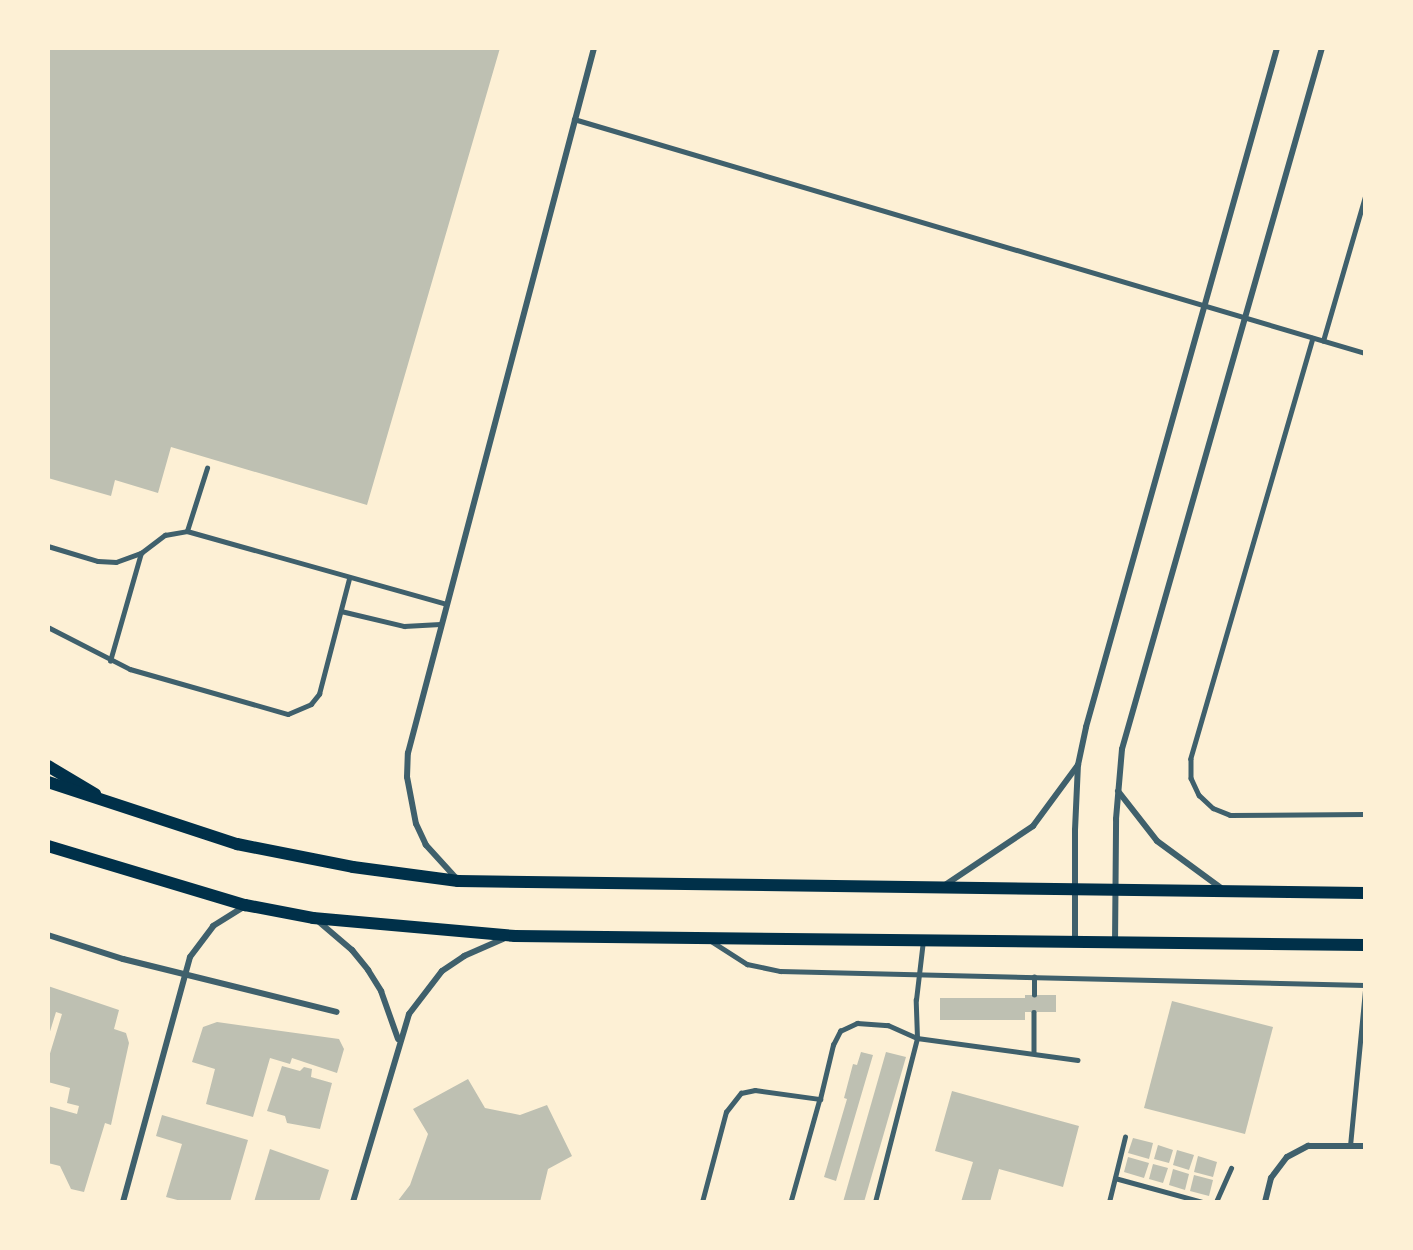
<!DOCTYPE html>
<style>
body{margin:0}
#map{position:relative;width:1413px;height:1250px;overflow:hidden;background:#fdf0d5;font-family:"Fira Sans Condensed",sans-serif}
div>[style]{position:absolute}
.building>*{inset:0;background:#bec0b2}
.service>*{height:4.5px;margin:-2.25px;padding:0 2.25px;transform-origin:2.25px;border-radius:2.25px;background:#3f606c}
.minor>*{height:6px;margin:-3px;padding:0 3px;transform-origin:3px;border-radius:3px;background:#3f606c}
.secondary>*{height:12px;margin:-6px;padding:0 6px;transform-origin:6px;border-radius:6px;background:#003049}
span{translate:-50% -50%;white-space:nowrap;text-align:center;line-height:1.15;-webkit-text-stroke:5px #fdf0d5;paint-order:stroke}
.frame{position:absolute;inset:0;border:50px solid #fdf0d5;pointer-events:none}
</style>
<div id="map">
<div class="building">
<i style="clip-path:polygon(48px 48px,500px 48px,367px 505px,171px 447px,158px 493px,115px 480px,111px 496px,48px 478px)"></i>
<i style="clip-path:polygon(48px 986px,119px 1010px,114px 1029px,126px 1033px,129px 1043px,111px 1125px,105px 1123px,84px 1192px,71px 1189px,60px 1166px,48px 1163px,48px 1106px,77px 1114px,79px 1106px,67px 1103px,70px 1088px,48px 1082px,48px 1060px,62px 1014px,56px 1012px,48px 1038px)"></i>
<i style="clip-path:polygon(1025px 995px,1056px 995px,1056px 1012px,1025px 1012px,1025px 1020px,940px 1020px,940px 998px,1025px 998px)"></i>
<i style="clip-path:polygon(1172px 1001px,1273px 1027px,1245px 1134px,1144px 1108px)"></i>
<i style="clip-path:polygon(217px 1022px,339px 1039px,344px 1049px,337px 1073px,292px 1058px,290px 1064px,270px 1058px,253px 1117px,206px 1104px,215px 1069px,192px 1062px,203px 1027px)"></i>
<i style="clip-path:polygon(861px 1052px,873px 1055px,836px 1181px,824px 1177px,847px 1099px,844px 1098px,853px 1064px,857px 1065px)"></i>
<i style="clip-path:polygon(886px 1052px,906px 1057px,864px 1202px,843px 1202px)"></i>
<i style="clip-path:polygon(282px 1066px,300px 1071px,304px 1067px,312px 1069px,311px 1077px,332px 1083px,320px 1129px,287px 1123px,285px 1116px,267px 1111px)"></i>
<i style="clip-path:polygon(468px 1079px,485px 1108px,520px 1115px,547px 1105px,572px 1156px,548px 1169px,540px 1202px,397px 1202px,410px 1185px,428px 1134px,413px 1109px)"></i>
<i style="clip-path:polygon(952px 1091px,1079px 1126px,1063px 1187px,999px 1169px,990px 1202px,961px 1202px,973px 1162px,935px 1151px)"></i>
<i style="clip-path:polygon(162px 1115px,248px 1140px,230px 1202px,185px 1202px,166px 1197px,182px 1144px,156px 1136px)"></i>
<i style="clip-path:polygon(1133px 1138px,1153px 1143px,1149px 1159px,1128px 1153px)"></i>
<i style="clip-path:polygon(1158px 1145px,1173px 1150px,1169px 1163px,1154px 1159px)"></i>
<i style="clip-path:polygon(270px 1149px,329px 1170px,319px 1202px,254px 1202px)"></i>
<i style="clip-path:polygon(1177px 1150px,1194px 1155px,1189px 1170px,1173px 1165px)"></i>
<i style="clip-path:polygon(1198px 1156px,1217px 1162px,1213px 1177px,1194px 1172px)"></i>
<i style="clip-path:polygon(1128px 1157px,1149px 1163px,1144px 1178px,1124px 1172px)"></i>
<i style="clip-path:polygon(1153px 1164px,1168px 1168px,1163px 1183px,1149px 1179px)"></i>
<i style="clip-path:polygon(1173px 1169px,1189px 1174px,1185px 1190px,1169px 1185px)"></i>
<i style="clip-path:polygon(1194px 1175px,1213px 1180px,1209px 1196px,1190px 1191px)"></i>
</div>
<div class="service">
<i style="left:574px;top:119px;width:825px;rotate:16.48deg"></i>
<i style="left:1313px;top:338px;width:438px;rotate:106.2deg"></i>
<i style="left:1191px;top:759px;width:19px;rotate:90deg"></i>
<i style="left:1191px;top:778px;width:19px;rotate:65deg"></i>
<i style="left:1199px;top:795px;width:19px;rotate:43deg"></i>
<i style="left:1213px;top:808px;width:18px;rotate:22deg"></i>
<i style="left:1230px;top:815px;width:135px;rotate:-0.4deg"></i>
<i style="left:1323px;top:341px;width:151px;rotate:-73.8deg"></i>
<i style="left:187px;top:531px;width:66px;rotate:-72.4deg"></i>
<i style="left:48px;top:546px;width:52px;rotate:16.7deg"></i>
<i style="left:98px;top:561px;width:18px;rotate:3deg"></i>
<i style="left:116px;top:562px;width:27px;rotate:-20deg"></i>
<i style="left:141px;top:553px;width:30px;rotate:-37deg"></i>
<i style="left:165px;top:535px;width:22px;rotate:-10deg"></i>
<i style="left:187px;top:531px;width:269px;rotate:15.7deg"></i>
<i style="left:341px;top:611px;width:65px;rotate:13.4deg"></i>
<i style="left:404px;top:626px;width:36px;rotate:-3deg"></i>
<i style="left:48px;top:627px;width:92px;rotate:27.1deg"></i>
<i style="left:130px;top:669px;width:164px;rotate:15.9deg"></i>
<i style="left:288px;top:714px;width:25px;rotate:-23deg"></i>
<i style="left:311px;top:704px;width:13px;rotate:-51deg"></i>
<i style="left:319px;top:694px;width:119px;rotate:-75.4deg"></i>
<i style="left:110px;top:661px;width:112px;rotate:-74deg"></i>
<i style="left:711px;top:941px;width:43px;rotate:32.6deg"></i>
<i style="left:747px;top:964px;width:34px;rotate:12deg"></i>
<i style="left:780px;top:971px;width:585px;rotate:1.37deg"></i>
<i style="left:1034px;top:995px;width:18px;rotate:-90deg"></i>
<i style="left:1034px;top:1012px;width:41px;rotate:90deg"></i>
<i style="left:820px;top:1099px;width:56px;rotate:-76.5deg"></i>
<i style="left:833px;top:1045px;width:16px;rotate:-63deg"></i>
<i style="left:840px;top:1031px;width:19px;rotate:-25deg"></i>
<i style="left:857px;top:1023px;width:31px;rotate:4deg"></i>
<i style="left:888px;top:1025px;width:32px;rotate:24deg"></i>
<i style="left:917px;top:1038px;width:162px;rotate:7.8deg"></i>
<i style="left:1350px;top:1146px;width:156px;rotate:-84.5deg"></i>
<i style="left:1115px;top:1178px;width:91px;rotate:15.3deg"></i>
<i style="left:702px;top:1202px;width:93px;rotate:-75.1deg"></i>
<i style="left:726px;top:1112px;width:24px;rotate:-52deg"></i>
<i style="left:741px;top:1093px;width:14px;rotate:-12deg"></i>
<i style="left:755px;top:1090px;width:66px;rotate:7.9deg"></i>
<i style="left:820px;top:1099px;width:107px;rotate:105.7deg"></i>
<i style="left:875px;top:1202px;width:169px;rotate:-75.6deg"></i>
<i style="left:917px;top:1038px;width:38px;rotate:-92deg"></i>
<i style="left:916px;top:1000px;width:60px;rotate:-83.3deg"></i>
<i style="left:1109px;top:1202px;width:67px;rotate:-76.2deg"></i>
<i style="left:1216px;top:1202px;width:37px;rotate:-66deg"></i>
</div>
<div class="minor">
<i style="left:1118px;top:791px;width:63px;rotate:52deg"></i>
<i style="left:1157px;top:841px;width:79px;rotate:36.3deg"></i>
<i style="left:456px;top:878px;width:45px;rotate:-132.3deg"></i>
<i style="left:426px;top:845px;width:23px;rotate:-115deg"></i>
<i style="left:416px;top:824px;width:48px;rotate:-100.8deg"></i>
<i style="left:407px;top:777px;width:24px;rotate:-88deg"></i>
<i style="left:408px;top:753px;width:729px;rotate:-75.22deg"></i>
<i style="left:945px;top:885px;width:106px;rotate:-33.8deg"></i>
<i style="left:1033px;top:826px;width:76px;rotate:-53.6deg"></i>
<i style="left:318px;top:921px;width:45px;rotate:40.5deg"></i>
<i style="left:352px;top:950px;width:26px;rotate:51deg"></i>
<i style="left:368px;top:970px;width:25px;rotate:58deg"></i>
<i style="left:381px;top:991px;width:51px;rotate:70.5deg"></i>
<i style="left:48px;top:935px;width:79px;rotate:17.7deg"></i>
<i style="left:123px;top:959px;width:220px;rotate:13.9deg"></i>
<i style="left:1075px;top:944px;width:114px;rotate:-90deg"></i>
<i style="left:1075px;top:830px;width:65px;rotate:-87.4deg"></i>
<i style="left:1078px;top:765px;width:39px;rotate:-78deg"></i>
<i style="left:1086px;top:727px;width:705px;rotate:-74.29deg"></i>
<i style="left:1115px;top:944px;width:125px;rotate:-89.5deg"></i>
<i style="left:1116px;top:819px;width:70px;rotate:-85.1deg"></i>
<i style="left:1122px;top:749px;width:729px;rotate:-74.08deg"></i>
<i style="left:123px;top:1202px;width:254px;rotate:-74.7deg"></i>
<i style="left:190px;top:957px;width:39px;rotate:-53deg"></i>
<i style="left:213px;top:926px;width:38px;rotate:-32deg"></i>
<i style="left:353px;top:1202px;width:196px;rotate:-73.4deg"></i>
<i style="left:409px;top:1014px;width:54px;rotate:-52.5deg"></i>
<i style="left:442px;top:971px;width:27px;rotate:-34deg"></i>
<i style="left:464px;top:956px;width:43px;rotate:-23.6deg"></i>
<i style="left:1265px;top:1202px;width:25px;rotate:-76deg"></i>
<i style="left:1271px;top:1178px;width:26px;rotate:-53deg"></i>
<i style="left:1287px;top:1157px;width:24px;rotate:-28deg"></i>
<i style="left:1308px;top:1146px;width:57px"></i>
</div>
<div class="secondary">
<i style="left:48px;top:766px;width:55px;rotate:30.8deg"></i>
<i style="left:48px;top:782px;width:199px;rotate:18.2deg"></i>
<i style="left:237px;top:844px;width:118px;rotate:11.2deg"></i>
<i style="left:353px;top:867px;width:106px;rotate:7.6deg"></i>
<i style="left:458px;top:881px;width:907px;rotate:0.76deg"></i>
<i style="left:48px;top:846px;width:206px;rotate:16.7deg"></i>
<i style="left:245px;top:905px;width:69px;rotate:10.8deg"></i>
<i style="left:313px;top:918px;width:203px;rotate:5.1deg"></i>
<i style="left:515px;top:936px;width:850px;rotate:0.61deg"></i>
</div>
<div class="frame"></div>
</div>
